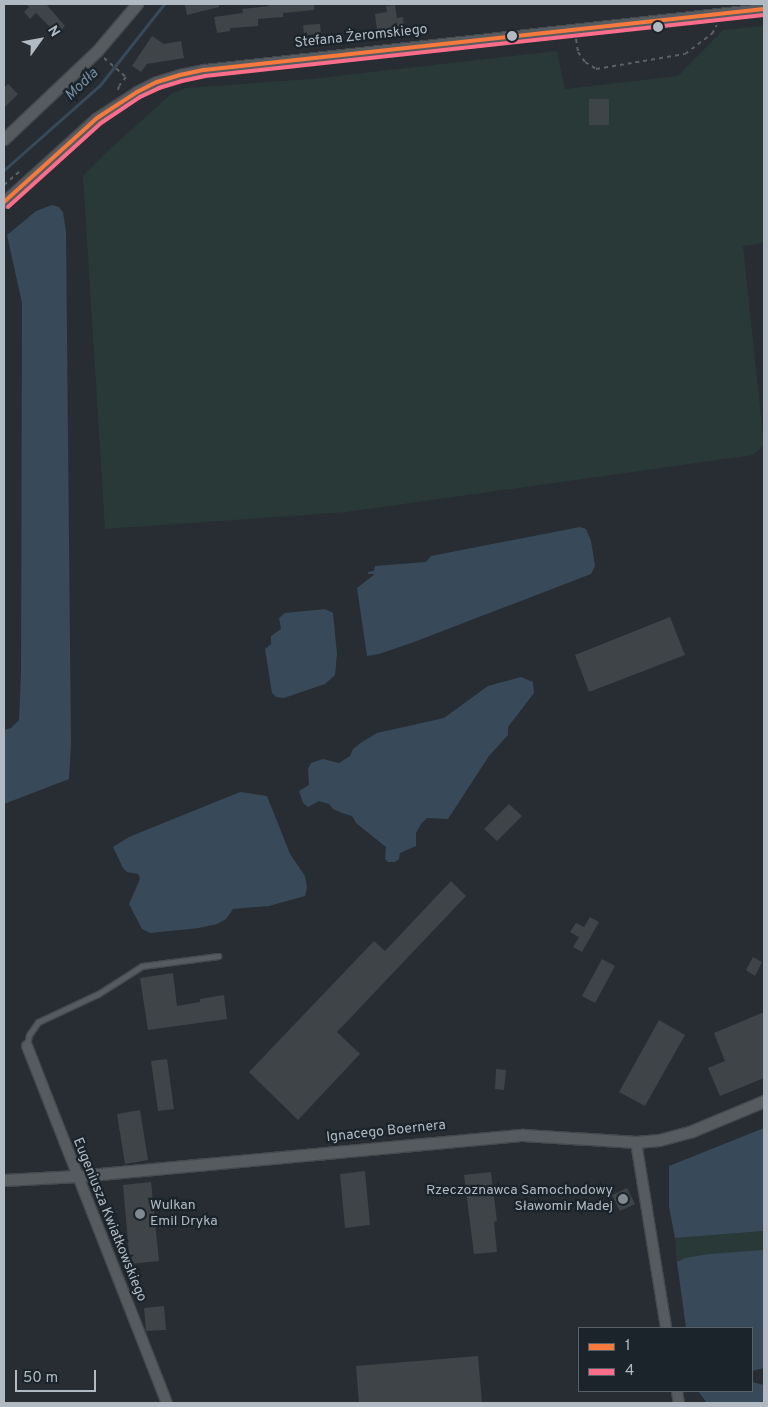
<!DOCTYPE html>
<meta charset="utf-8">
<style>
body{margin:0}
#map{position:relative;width:768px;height:1407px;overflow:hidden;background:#272d32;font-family:Overpass,sans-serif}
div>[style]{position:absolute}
.green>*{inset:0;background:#283938}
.water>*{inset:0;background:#384959}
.stream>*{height:3px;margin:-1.5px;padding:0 1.5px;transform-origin:1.5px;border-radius:1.5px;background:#384959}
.building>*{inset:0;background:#3f4448}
.path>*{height:2px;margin-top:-1px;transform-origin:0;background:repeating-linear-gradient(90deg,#5b6064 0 4px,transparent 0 8px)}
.roads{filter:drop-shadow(1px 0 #44494d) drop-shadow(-1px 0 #44494d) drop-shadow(0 1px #44494d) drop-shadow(0 -1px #44494d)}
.service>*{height:5px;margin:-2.5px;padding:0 2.5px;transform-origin:2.5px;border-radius:2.5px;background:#565b60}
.minor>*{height:10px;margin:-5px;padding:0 5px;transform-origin:5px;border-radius:5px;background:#565b60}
.tertiary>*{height:11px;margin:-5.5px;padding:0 5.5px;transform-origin:5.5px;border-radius:5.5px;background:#565b60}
.bus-1>*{height:4px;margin:-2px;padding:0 2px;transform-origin:2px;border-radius:2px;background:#f6793e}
.bus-2>*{height:4px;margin:-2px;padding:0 2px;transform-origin:2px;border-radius:2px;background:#fb6d88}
.dots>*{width:14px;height:14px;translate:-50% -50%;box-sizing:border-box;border:2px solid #1c242b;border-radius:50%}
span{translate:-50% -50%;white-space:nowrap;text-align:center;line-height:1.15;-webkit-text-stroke:4.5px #1c242b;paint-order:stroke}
.street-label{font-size:14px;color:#b1bac3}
.poi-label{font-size:14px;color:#b1bac3}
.right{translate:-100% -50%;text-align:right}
.left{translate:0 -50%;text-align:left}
.water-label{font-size:15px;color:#758da3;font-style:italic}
.frame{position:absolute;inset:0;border:5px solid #b1bac3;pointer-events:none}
.legend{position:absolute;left:578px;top:1327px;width:175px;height:65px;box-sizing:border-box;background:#1c242b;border:1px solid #586068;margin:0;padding:6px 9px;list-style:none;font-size:15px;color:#b1bac3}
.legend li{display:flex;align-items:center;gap:10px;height:25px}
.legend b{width:25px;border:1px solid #586068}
.north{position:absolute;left:15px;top:15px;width:50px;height:50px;-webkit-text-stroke:4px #1c242b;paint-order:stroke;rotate:58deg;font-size:14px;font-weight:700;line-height:20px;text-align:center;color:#b1bac3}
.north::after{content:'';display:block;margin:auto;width:18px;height:22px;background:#b1bac3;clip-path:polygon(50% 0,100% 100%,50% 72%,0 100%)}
.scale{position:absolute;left:15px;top:1370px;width:81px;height:22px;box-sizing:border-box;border:2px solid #b1bac3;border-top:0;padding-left:6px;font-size:15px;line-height:18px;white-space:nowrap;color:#b1bac3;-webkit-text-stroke:4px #1c242b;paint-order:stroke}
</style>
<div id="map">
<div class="green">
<i style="clip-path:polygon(764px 26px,764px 243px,743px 246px,764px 445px,753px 455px,347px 512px,105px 529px,83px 176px,110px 149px,171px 94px,186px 88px,311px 79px,557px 51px,565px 89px,678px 76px,723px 30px)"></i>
<i style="clip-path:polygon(764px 1231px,764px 1252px,685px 1258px,677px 1267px,675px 1238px)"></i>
</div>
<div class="water">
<i style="clip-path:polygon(52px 205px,59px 207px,63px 212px,66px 232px,71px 744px,69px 779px,4px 804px,4px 730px,11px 728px,19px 720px,21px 672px,22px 303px,7px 235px,36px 211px)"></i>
<i style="clip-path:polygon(580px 527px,586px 529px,591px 541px,595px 566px,591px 574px,414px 642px,379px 654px,367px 656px,357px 588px,375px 574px,368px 574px,368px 572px,374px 571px,375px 566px,426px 562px,431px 556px)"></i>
<i style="clip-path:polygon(325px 609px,333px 613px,337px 654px,335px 675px,325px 684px,284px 698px,276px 697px,272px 693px,265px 649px,271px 644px,271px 636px,281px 629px,279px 618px,285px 613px)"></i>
<i style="clip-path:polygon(521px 677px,533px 682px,534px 693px,508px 727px,508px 735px,489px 756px,448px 819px,427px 818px,421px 824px,416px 833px,416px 846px,400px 853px,399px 859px,395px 862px,388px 862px,385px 859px,386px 847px,356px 823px,352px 816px,342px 813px,333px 809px,329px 804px,319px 801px,308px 807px,303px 803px,299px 791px,309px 785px,308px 769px,311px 763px,323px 759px,339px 763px,350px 756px,353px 749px,362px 742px,377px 733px,444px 718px,488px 686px)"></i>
<i style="clip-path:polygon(240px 792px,267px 796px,290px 854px,305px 876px,307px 888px,305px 896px,269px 906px,233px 909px,226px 919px,217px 924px,199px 928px,150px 933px,142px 929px,129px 904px,140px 879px,138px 874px,127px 872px,123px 868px,113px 847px,129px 837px)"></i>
<i style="clip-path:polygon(764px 1128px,764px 1231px,675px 1238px,669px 1207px,669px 1166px)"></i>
<i style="clip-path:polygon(764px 1250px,764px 1368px,752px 1371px,752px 1328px,686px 1328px,677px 1262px,685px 1258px,709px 1254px)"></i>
<i style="clip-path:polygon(752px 1382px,764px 1385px,764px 1403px,707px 1403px,698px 1391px,752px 1391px)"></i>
</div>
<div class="stream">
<i style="left:4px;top:170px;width:128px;rotate:-41.5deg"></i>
<i style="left:100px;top:85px;width:103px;rotate:-51.7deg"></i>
</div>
<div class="building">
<i style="clip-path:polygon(26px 4px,46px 4px,65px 26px,57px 34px,36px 13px,30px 19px,24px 12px,29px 7px)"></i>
<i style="clip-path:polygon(190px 4px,219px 4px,219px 7px,187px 15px,185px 5px)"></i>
<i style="clip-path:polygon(268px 4px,314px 4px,314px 10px,283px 13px,283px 17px,258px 19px,258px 26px,230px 28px,230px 31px,217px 33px,214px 17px,243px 13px,242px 9px,269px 6px)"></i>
<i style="clip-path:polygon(395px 5px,397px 18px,403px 17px,404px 28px,377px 30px,375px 14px,387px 12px,386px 6px)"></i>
<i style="clip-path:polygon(320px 24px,321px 34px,304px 35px,303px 25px)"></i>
<i style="clip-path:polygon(152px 36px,164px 44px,181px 41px,184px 58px,147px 64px,141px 72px,132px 66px)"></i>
<i style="clip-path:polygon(8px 84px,18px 94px,4px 108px,4px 88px)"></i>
<i style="clip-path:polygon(589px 99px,609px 99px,609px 125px,589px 125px)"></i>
<i style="clip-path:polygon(670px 617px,685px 655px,589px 692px,575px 655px)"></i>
<i style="clip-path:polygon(509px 804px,522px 816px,497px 841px,484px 829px)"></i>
<i style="clip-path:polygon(451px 881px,466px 896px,337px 1032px,360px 1054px,298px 1120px,249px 1072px,374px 941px,385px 951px)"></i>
<i style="clip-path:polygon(590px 917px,599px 922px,582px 952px,573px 947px,579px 937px,570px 932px,576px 923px,584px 927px)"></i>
<i style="clip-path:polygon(753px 957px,762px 962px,755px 976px,746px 970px)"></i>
<i style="clip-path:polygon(602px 959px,615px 966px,595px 1003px,582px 996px)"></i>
<i style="clip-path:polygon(173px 973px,177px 1006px,200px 1002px,200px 999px,224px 995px,227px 1019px,148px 1030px,140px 978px)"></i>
<i style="clip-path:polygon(764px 1012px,764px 1078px,720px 1096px,708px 1068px,725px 1061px,714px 1033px)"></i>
<i style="clip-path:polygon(659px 1020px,685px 1035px,645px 1106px,619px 1092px)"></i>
<i style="clip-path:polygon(167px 1059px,174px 1109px,158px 1111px,151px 1061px)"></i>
<i style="clip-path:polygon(496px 1069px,506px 1070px,504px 1090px,495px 1089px)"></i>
<i style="clip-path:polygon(140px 1110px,148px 1160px,125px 1164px,117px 1114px)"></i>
<i style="clip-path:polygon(365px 1171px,370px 1225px,345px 1228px,340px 1174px)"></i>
<i style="clip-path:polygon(491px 1172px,497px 1221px,494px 1222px,497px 1252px,474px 1254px,464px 1175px)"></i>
<i style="clip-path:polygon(151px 1182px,159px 1261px,130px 1264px,123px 1185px)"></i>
<i style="clip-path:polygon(627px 1188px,635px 1204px,620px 1211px,612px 1195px)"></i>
<i style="clip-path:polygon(164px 1306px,166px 1330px,146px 1331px,144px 1308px)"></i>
<i style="clip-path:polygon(478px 1356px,482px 1403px,359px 1403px,356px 1366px)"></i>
</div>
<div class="path">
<i style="left:576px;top:39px;width:13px;rotate:81deg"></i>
<i style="left:578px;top:52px;width:12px;rotate:55deg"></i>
<i style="left:585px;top:62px;width:13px;rotate:32deg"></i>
<i style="left:596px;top:69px;width:90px;rotate:-9.6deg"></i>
<i style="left:685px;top:54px;width:34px;rotate:-37deg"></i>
<i style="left:712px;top:34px;width:10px;rotate:-61deg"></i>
<i style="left:104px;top:58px;width:29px;rotate:41deg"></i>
<i style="left:126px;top:77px;width:11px;rotate:128deg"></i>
<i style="left:119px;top:86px;width:4px;rotate:104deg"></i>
<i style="left:4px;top:185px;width:20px;rotate:-41deg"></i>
</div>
<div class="roads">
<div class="service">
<i style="left:27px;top:1046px;width:11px;rotate:-80deg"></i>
<i style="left:29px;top:1035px;width:16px;rotate:-55deg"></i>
<i style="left:38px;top:1022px;width:66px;rotate:-25deg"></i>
<i style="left:98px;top:994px;width:52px;rotate:-32.5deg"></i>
<i style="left:142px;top:966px;width:77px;rotate:-7.5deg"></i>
</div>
<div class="minor">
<i style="left:27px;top:1046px;width:383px;rotate:68.6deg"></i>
<i style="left:636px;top:1142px;width:188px;rotate:80.8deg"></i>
<i style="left:677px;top:1391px;width:12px;rotate:81deg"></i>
</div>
<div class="tertiary">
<i style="left:4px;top:139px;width:128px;rotate:-43.4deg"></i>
<i style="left:97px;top:51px;width:62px;rotate:-49.6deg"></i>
<i style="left:4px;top:202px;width:125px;rotate:-42.1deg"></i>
<i style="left:97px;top:118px;width:48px;rotate:-33deg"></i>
<i style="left:137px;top:92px;width:22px;rotate:-27deg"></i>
<i style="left:157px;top:82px;width:24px;rotate:-17deg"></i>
<i style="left:180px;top:75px;width:25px;rotate:-12deg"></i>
<i style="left:204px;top:70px;width:563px;rotate:-6.22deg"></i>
<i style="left:4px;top:1180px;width:74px;rotate:-3.1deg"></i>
<i style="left:78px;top:1176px;width:447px;rotate:-5.3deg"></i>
<i style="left:523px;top:1135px;width:113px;rotate:3.5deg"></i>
<i style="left:636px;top:1142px;width:23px;rotate:-5deg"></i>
<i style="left:659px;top:1140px;width:34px;rotate:-15deg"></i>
<i style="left:692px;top:1131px;width:78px;rotate:-22.6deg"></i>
</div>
</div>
<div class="bus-1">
<i style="left:4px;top:202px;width:125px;rotate:-42.1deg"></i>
<i style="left:97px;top:118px;width:48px;rotate:-33deg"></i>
<i style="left:137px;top:92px;width:22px;rotate:-27deg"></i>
<i style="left:157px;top:82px;width:24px;rotate:-17deg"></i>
<i style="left:180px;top:75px;width:25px;rotate:-12deg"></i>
<i style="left:204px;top:70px;width:563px;rotate:-6.22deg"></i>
</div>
<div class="bus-2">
<i style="left:8px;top:207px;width:125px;rotate:-42.1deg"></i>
<i style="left:101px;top:123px;width:47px;rotate:-33.7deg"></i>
<i style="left:140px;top:97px;width:21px;rotate:-25deg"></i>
<i style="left:159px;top:88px;width:24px;rotate:-17deg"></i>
<i style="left:182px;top:81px;width:24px;rotate:-12deg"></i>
<i style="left:205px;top:76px;width:562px;rotate:-6.23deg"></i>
</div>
<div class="dots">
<i style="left:658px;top:27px;background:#b1bac3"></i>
<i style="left:512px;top:36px;background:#b1bac3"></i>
<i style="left:623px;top:1199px;background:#818990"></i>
<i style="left:140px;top:1214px;background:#818990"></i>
</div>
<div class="street-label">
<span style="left:361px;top:37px;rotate:-6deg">Stefana Żeromskiego</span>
<span style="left:386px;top:1132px;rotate:-6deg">Ignacego Boernera</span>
<span style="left:109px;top:1220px;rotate:68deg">Eugeniusza Kwiatkowskiego</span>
</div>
<div class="poi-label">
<span class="right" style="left:613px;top:1199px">Rzeczoznawca Samochodowy<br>Sławomir Madej</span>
<span class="left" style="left:150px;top:1214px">Wulkan<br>Emil Dryka</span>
</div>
<div class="water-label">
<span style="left:82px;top:85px;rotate:-44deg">Modła</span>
</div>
<div class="frame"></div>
<ul class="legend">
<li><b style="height:6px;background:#f6793e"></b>1</li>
<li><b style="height:6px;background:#fb6d88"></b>4</li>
</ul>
<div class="north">N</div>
<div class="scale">50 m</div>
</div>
